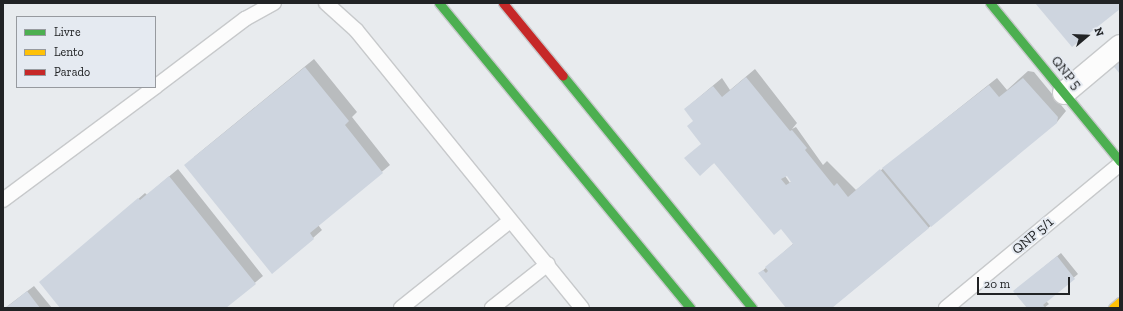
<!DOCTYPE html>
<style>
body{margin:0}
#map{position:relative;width:1123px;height:311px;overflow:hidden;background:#e8ebee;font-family:"Zilla Slab",serif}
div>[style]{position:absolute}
.shadow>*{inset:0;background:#0003}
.building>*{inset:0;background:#ced5df}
.roads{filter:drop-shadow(1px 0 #c7c9cb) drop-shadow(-1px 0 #c7c9cb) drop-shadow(0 1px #c7c9cb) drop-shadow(0 -1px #c7c9cb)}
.lane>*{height:14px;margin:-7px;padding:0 7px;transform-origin:7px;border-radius:7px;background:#fcfcfc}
.street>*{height:22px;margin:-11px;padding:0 11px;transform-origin:11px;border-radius:11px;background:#fcfcfc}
.fast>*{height:9px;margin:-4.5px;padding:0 4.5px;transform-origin:4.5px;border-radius:4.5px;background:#4caf50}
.slow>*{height:9px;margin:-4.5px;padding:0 4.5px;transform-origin:4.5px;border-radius:4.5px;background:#ffc107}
.jam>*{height:9px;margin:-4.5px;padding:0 4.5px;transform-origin:4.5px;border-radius:4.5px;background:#c62828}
span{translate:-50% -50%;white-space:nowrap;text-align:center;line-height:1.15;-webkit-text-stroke:4px #e5eaf1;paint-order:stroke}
.street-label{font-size:14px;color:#212325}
.frame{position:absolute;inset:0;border:4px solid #212325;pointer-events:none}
.legend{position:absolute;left:16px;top:16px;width:140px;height:72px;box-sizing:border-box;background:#e5eaf1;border:1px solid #979a9f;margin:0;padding:5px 7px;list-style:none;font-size:12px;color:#212325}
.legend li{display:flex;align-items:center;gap:8px;height:20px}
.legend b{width:20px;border:1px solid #979a9f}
.north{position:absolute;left:1067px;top:16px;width:40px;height:40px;-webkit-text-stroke:3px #e5eaf1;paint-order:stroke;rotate:71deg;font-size:11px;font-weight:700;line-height:16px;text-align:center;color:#212325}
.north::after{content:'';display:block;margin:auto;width:14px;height:18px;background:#212325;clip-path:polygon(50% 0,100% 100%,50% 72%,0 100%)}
.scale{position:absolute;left:977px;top:277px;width:93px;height:18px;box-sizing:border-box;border:2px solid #212325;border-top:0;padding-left:5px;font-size:12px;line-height:14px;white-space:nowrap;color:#212325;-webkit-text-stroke:3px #e5eaf1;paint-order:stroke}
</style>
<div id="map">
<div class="shadow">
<i style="clip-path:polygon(314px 59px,357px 112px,352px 117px,390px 165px,318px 225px,322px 230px,313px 238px,194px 157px)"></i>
<i style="clip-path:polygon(evenodd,755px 69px,797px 123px,792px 129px,796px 127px,823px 165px,827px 161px,856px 190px,997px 78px,1007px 90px,1028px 71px,1034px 72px,1066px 111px,1057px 122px,831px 308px,789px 308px,760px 273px,794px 243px,781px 228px,760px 217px,715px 162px,700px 174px,702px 144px,694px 120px,685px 109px,722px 78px,730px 90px,755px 69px,787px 174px,792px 181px,790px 183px,785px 176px,787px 174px)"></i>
<i style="clip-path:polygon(178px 169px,263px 276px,225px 308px,62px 308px,105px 228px,145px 193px,147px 195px)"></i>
<i style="clip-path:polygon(1061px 253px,1078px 274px,1046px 301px,1049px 304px,1044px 308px,1029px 308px,1018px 288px)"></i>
<i style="clip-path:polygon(34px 286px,52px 308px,5px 308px)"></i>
</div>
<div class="building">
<i style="clip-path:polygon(1035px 3px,1120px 3px,1120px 9px,1072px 47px)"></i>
<i style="clip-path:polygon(1120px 54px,1120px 74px,1110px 62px)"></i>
<i style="clip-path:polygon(305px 67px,349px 121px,345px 125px,383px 173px,310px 233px,314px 239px,272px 274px,184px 165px)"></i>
<i style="clip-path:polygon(evenodd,746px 77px,790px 131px,792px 130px,807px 148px,805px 150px,834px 186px,837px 183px,848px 197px,880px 169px,929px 228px,832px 308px,786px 308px,758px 273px,763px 270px,766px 273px,768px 271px,765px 267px,793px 244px,781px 229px,774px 235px,714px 163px,700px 176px,684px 158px,701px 144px,687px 126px,693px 121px,684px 109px,713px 86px,722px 97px,746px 77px,787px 176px,791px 182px,786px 185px,781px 179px,787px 176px)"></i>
<i style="clip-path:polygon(1023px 78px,1058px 117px,1057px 123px,931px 227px,882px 168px,989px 85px,999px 97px)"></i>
<i style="clip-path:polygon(169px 176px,256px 284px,226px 308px,60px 308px,39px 282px,138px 198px,140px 200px)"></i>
<i style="clip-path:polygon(1057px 256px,1075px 279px,1043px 305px,1046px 308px,1027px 308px,1013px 291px)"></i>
<i style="clip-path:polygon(27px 291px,40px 308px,5px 308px,12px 303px)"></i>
</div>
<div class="roads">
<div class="lane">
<i style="left:326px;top:3px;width:40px;rotate:42deg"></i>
<i style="left:356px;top:30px;width:358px;rotate:50.9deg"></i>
<i style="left:155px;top:87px;width:113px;rotate:-37.1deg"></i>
<i style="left:245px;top:19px;width:33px;rotate:-29deg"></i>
<i style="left:3px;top:200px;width:189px;rotate:-36.6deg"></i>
<i style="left:401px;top:308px;width:139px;rotate:-38.6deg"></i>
<i style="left:492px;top:308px;width:71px;rotate:-38.2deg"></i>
<i style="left:946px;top:308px;width:226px;rotate:-39.6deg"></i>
</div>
<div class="street">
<i style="left:1064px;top:93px;width:73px;rotate:-40deg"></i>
</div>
<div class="fast">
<i style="left:439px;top:3px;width:395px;rotate:50.5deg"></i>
<i style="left:990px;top:3px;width:205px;rotate:50.6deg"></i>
<i style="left:563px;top:76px;width:299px;rotate:50.8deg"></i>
</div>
<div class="slow">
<i style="left:1113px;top:308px;width:9px;rotate:-41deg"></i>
</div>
<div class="jam">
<i style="left:503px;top:3px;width:94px;rotate:50.6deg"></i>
</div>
</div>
<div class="street-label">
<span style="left:1066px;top:73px;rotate:51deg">QNP 5</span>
<span style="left:1033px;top:236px;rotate:-40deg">QNP 5/1</span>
</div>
<div class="frame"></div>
<ul class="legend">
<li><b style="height:5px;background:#4caf50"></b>Livre</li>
<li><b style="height:5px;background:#ffc107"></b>Lento</li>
<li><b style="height:5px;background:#c62828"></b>Parado</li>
</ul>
<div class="north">N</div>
<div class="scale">20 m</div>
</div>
